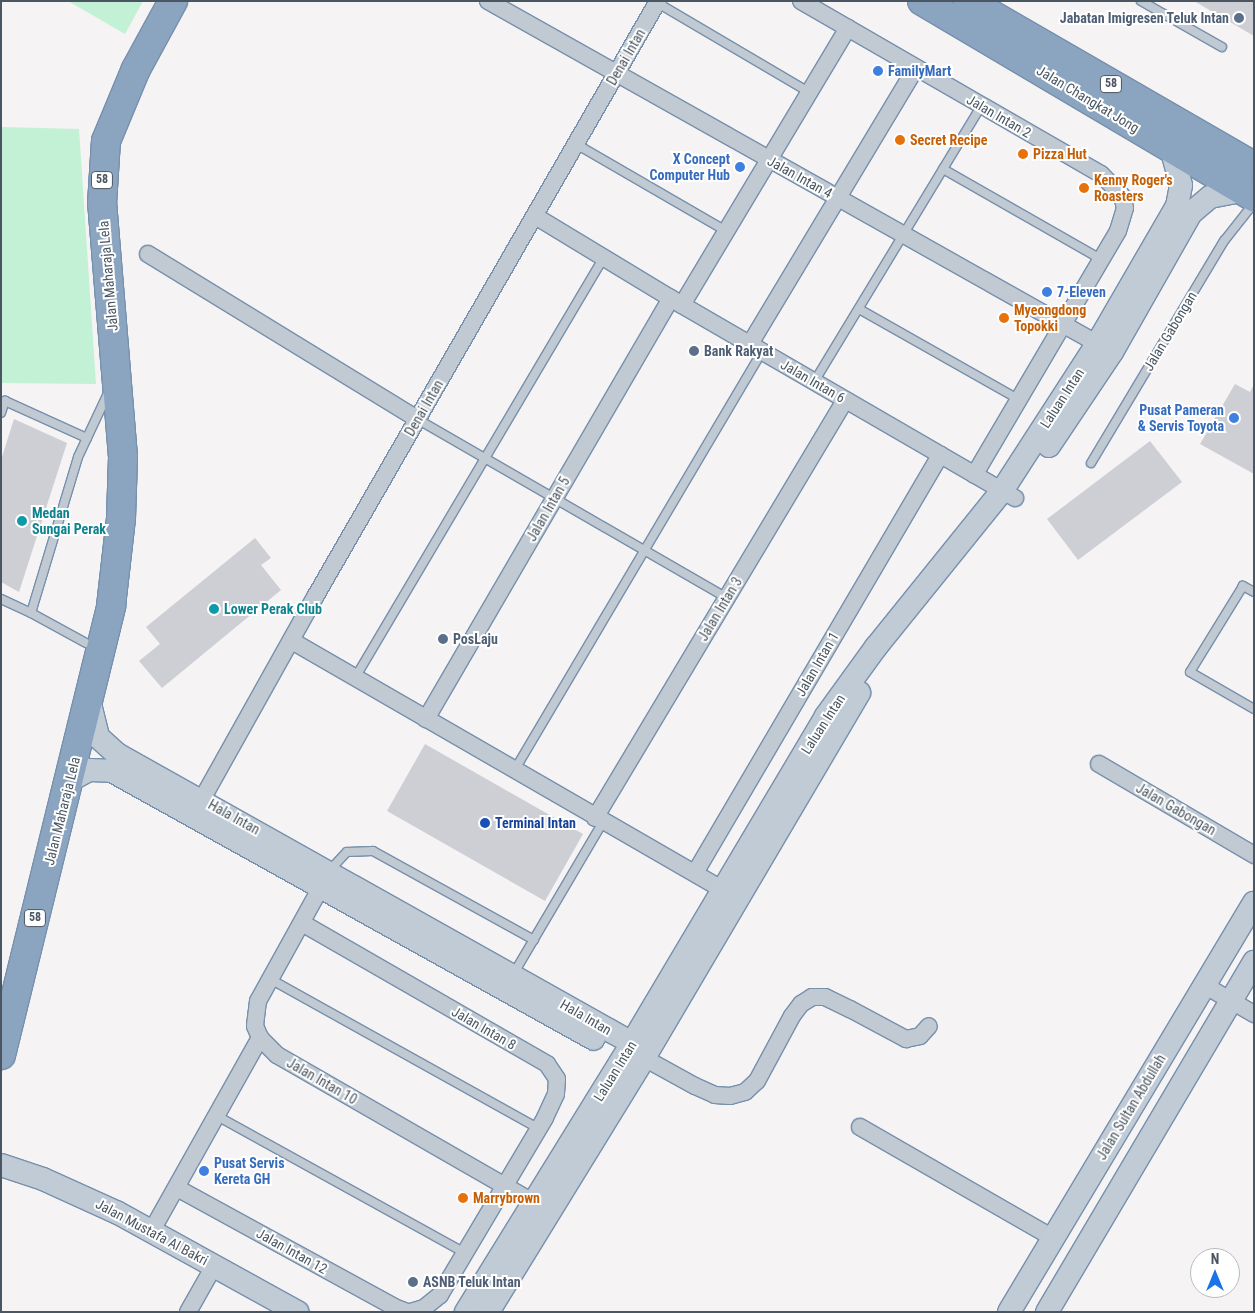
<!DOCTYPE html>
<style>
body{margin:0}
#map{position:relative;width:1255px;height:1313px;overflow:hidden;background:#f5f3f3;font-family:"Roboto Condensed",sans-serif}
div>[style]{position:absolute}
.green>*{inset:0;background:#c3f1d5}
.building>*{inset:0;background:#cdcfd5}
.roads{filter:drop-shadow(1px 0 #7690ad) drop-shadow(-1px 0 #7690ad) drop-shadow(0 1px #7690ad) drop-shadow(0 -1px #7690ad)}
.lane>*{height:8px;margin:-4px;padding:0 4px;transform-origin:4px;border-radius:4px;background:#c1cad2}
.street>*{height:16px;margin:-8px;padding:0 8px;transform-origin:8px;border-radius:8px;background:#c1cad2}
.secondary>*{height:22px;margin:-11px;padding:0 11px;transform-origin:11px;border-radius:11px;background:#c1cbd6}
.highway>*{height:28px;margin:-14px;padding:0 14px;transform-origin:14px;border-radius:14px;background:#8ba5c1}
.dots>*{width:14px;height:14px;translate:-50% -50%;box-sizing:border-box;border:2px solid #fff;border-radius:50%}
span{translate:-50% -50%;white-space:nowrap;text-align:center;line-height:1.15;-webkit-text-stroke:4px #fff;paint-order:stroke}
.shield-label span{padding:1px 4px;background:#fff;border:1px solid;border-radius:4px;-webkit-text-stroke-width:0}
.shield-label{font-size:12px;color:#4a5661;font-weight:700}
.service-label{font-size:14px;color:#4e5e75;font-weight:700}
.right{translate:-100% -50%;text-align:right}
.left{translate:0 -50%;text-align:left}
.street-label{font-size:14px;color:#4a5661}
.shop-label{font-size:14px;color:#366cbe;font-weight:700}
.food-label{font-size:14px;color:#c56008;font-weight:700}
.culture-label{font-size:14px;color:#0d838f;font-weight:700}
.transit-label{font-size:14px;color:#164399;font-weight:700}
.frame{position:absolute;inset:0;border:2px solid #4a5661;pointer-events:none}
.north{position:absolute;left:1190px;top:1248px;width:50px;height:50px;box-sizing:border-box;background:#fff;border:1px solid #b7bbc0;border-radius:50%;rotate:0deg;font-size:14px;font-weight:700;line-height:20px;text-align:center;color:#4a5661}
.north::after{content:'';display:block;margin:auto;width:18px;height:22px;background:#1a73e8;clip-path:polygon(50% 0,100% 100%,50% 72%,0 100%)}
</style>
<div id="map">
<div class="green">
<i style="clip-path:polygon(68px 1px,143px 1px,125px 34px)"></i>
<i style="clip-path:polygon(1px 127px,79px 129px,96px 384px,1px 383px)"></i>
</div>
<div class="building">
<i style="clip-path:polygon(1194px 1px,1254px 1px,1254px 36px)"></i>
<i style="clip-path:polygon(1235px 384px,1250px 392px,1254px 384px,1254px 474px,1200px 444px)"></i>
<i style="clip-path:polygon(14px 419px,67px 443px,19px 592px,1px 582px,1px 460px)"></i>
<i style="clip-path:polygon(1150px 441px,1182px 482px,1078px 560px,1047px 519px)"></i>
<i style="clip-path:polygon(255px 538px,271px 558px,261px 565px,281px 590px,162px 688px,139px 661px,160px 644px,146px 627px)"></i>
<i style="clip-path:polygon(425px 744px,583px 834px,545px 901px,387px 811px)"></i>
</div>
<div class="roads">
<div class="lane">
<i style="left:1141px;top:1px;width:93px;rotate:29.6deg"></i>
<i style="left:656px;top:2px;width:178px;rotate:30.5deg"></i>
<i style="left:576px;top:144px;width:173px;rotate:30.1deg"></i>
<i style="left:943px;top:169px;width:182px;rotate:29.7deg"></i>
<i style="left:859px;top:309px;width:183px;rotate:29.5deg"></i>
<i style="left:814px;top:382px;width:323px;rotate:-58.8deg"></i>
<i style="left:1px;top:413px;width:13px;rotate:-72deg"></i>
<i style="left:5px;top:401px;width:90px;rotate:24.3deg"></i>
<i style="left:417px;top:419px;width:358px;rotate:30deg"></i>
<i style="left:1091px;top:463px;width:259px;rotate:-59.1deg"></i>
<i style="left:1224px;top:241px;width:48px;rotate:-51.7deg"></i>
<i style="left:1254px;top:592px;width:13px;rotate:-151deg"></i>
<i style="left:1243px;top:586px;width:101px;rotate:121.6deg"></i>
<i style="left:1190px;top:672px;width:74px;rotate:30deg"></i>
<i style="left:1px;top:599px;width:33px;rotate:25deg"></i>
<i style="left:86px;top:643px;width:63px;rotate:-151.4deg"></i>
<i style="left:31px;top:613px;width:163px;rotate:-73.2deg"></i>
<i style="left:78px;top:457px;width:73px;rotate:-64.8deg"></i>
<i style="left:355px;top:678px;width:489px;rotate:-59.4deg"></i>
<i style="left:514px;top:771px;width:488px;rotate:-59.4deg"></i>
<i style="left:329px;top:871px;width:26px;rotate:-47deg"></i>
<i style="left:347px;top:852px;width:26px;rotate:-2deg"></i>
<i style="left:373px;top:851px;width:184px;rotate:28.9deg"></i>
<i style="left:514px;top:973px;width:175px;rotate:-59.5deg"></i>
<i style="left:270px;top:979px;width:308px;rotate:29.1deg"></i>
<i style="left:217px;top:1116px;width:283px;rotate:28.9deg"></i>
</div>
<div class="street">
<i style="left:488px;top:1px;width:708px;rotate:29.35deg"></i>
<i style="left:801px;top:1px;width:346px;rotate:30deg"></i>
<i style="left:1101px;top:174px;width:30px;rotate:46deg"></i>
<i style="left:1122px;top:196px;width:12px;rotate:76deg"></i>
<i style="left:1125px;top:208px;width:24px;rotate:107deg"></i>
<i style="left:1118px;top:231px;width:283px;rotate:120.5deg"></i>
<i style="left:535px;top:216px;width:172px;rotate:31.2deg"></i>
<i style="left:682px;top:305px;width:385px;rotate:30.1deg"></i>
<i style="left:148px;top:254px;width:316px;rotate:31.5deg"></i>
<i style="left:682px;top:305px;width:323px;rotate:-59.1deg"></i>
<i style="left:750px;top:344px;width:322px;rotate:-59deg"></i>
<i style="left:292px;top:641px;width:508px;rotate:30deg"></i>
<i style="left:426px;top:719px;width:487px;rotate:-59.8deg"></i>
<i style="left:1099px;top:764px;width:180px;rotate:30.4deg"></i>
<i style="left:196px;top:810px;width:244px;rotate:-60.8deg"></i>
<i style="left:315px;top:597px;width:688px;rotate:-60.08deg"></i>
<i style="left:595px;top:818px;width:487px;rotate:-59.1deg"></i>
<i style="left:695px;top:873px;width:485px;rotate:-59.6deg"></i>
<i style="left:326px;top:878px;width:141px;rotate:118.9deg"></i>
<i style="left:258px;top:1001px;width:25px;rotate:97deg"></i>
<i style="left:255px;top:1026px;width:13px;rotate:67deg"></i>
<i style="left:260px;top:1038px;width:24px;rotate:45deg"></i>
<i style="left:277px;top:1055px;width:307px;rotate:29.9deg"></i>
<i style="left:302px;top:923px;width:283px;rotate:29.9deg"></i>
<i style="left:547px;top:1064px;width:18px;rotate:56deg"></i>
<i style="left:557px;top:1079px;width:15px;rotate:94deg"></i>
<i style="left:556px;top:1094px;width:26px;rotate:115deg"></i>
<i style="left:545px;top:1118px;width:206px;rotate:120.7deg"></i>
<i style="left:440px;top:1295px;width:21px;rotate:141deg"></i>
<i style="left:424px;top:1308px;width:15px;rotate:164deg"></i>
<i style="left:1204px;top:985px;width:58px;rotate:30.1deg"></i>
<i style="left:644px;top:1058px;width:58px;rotate:28.8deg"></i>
<i style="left:695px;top:1086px;width:22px;rotate:24deg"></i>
<i style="left:715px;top:1095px;width:15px;rotate:4deg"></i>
<i style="left:730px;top:1096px;width:16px;rotate:-15deg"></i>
<i style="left:745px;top:1092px;width:16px;rotate:-43deg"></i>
<i style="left:757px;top:1081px;width:74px;rotate:-61.7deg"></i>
<i style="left:792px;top:1016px;width:15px;rotate:-53deg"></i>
<i style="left:801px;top:1004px;width:13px;rotate:-32deg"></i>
<i style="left:812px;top:997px;width:13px"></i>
<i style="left:825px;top:997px;width:28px;rotate:26deg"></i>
<i style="left:850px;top:1009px;width:64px;rotate:28.2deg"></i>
<i style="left:906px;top:1039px;width:14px;rotate:-12deg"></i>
<i style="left:920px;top:1036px;width:13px;rotate:-48deg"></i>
<i style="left:860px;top:1127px;width:223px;rotate:29.9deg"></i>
<i style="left:177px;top:1188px;width:247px;rotate:28.7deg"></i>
<i style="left:394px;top:1307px;width:14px;rotate:21deg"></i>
<i style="left:151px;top:1232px;width:223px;rotate:-60.7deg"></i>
<i style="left:188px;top:1312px;width:53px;rotate:-60.5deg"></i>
</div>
<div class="secondary">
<i style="left:1049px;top:446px;width:113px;rotate:-56.2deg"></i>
<i style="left:1112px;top:352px;width:160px;rotate:-60.4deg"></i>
<i style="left:1191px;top:213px;width:25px;rotate:-40deg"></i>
<i style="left:1210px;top:197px;width:33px;rotate:-11deg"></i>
<i style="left:89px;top:700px;width:38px;rotate:76deg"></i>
<i style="left:98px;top:737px;width:25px;rotate:42deg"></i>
<i style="left:117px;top:754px;width:591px;rotate:29.3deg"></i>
<i style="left:632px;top:1043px;width:16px;rotate:50deg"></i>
<i style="left:69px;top:781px;width:23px;rotate:-29deg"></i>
<i style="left:89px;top:770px;width:23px;rotate:2deg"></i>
<i style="left:112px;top:771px;width:551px;rotate:29.07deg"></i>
<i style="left:1px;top:1165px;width:44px;rotate:18.4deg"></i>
<i style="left:43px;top:1179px;width:82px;rotate:24.4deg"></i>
<i style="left:118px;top:1213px;width:205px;rotate:28.9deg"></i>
<i style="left:466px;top:1312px;width:316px;rotate:-58.3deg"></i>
<i style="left:632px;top:1043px;width:380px;rotate:-59.3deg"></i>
<i style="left:826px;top:716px;width:85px;rotate:-54.1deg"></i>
<i style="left:876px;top:647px;width:201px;rotate:-51.1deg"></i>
<i style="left:1002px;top:491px;width:175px;rotate:-57.1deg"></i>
<i style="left:1097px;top:344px;width:160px;rotate:-59.9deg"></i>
<i style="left:1177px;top:206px;width:21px;rotate:-79deg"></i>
<i style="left:1181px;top:185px;width:38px;rotate:-105deg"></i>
<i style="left:488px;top:1312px;width:298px;rotate:-58.4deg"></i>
<i style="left:644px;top:1058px;width:424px;rotate:-59.5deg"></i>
<i style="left:1009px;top:1312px;width:477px;rotate:-59.1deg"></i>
<i style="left:1047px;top:1312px;width:407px;rotate:-59.4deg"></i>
</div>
<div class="highway">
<i style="left:922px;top:1px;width:386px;rotate:30.6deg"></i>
<i style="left:968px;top:1px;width:330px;rotate:30deg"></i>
<i style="left:1px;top:1055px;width:462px;rotate:-76.2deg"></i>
<i style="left:111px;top:606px;width:89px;rotate:-83.5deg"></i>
<i style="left:121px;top:518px;width:61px;rotate:-88.1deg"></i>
<i style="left:123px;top:457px;width:254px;rotate:-94.7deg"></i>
<i style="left:102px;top:204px;width:63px;rotate:-86.4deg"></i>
<i style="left:106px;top:141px;width:78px;rotate:-67.4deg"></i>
<i style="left:136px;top:69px;width:77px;rotate:-61.4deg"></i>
</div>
</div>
<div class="dots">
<i style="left:1239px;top:18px;background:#5c6f8a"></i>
<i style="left:878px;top:71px;background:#3f7fe0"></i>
<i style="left:900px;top:140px;background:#e8710a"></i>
<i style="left:1023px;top:154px;background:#e8710a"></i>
<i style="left:740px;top:167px;background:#3f7fe0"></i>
<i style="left:1084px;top:188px;background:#e8710a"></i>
<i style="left:1047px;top:292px;background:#3f7fe0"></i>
<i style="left:1004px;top:318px;background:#e8710a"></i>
<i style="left:694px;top:351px;background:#5c6f8a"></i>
<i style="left:1234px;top:418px;background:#3f7fe0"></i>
<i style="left:22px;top:521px;background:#0f9aa8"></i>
<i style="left:214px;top:609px;background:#0f9aa8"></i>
<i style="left:443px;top:639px;background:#5c6f8a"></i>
<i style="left:485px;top:823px;background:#1a4fb4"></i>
<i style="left:204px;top:1171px;background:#3f7fe0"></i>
<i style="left:463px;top:1198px;background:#e8710a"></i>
<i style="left:413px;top:1282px;background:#5c6f8a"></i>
</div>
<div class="shield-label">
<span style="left:1111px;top:84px">58</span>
<span style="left:102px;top:180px">58</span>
<span style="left:35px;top:918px">58</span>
</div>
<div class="service-label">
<span class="right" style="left:1229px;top:18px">Jabatan Imigresen Teluk Intan</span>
<span class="left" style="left:704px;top:351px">Bank Rakyat</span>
<span class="left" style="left:453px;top:639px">PosLaju</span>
<span class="left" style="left:423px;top:1282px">ASNB Teluk Intan</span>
</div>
<div class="street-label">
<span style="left:626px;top:57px;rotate:-60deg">Denai Intan</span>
<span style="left:1088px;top:99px;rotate:31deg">Jalan Changkat Jong</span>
<span style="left:999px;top:116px;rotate:30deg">Jalan Intan 2</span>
<span style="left:800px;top:177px;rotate:29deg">Jalan Intan 4</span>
<span style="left:108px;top:276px;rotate:-95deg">Jalan Maharaja Lela</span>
<span style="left:1170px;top:331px;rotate:-59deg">Jalan Gabongan</span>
<span style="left:813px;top:381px;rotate:30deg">Jalan Intan 6</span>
<span style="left:1062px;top:398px;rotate:-57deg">Laluan Intan</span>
<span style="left:424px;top:408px;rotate:-60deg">Denai Intan</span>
<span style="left:548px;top:509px;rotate:-60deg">Jalan Intan 5</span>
<span style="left:720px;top:609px;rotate:-59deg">Jalan Intan 3</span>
<span style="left:817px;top:664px;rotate:-60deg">Jalan Intan 1</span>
<span style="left:823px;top:724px;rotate:-57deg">Laluan Intan</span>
<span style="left:1176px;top:809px;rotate:30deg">Jalan Gabongan</span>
<span style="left:62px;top:811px;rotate:-76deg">Jalan Maharaja Lela</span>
<span style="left:234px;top:817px;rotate:29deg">Hala Intan</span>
<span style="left:586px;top:1017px;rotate:30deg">Hala Intan</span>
<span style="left:484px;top:1028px;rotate:30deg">Jalan Intan 8</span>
<span style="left:615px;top:1071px;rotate:-58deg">Laluan Intan</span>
<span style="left:322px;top:1081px;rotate:30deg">Jalan Intan 10</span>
<span style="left:1131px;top:1107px;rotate:-59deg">Jalan Sultan Abdullah</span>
<span style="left:152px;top:1232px;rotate:28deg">Jalan Mustafa Al Bakri</span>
<span style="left:292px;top:1251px;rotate:29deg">Jalan Intan 12</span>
</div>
<div class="shop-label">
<span class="left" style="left:888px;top:71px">FamilyMart</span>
<span class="right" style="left:730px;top:167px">X Concept<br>Computer Hub</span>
<span class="left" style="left:1057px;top:292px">7-Eleven</span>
<span class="right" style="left:1224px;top:418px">Pusat Pameran<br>&amp; Servis Toyota</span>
<span class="left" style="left:214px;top:1171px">Pusat Servis<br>Kereta GH</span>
</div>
<div class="food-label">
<span class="left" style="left:910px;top:140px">Secret Recipe</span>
<span class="left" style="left:1033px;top:154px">Pizza Hut</span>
<span class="left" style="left:1094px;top:188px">Kenny Roger's<br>Roasters</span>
<span class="left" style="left:1014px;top:318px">Myeongdong<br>Topokki</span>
<span class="left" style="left:473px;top:1198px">Marrybrown</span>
</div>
<div class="culture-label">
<span class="left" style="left:32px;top:521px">Medan<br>Sungai Perak</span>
<span class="left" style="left:224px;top:609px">Lower Perak Club</span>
</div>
<div class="transit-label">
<span class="left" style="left:495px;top:823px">Terminal Intan</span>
</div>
<div class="frame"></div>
<div class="north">N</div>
</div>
